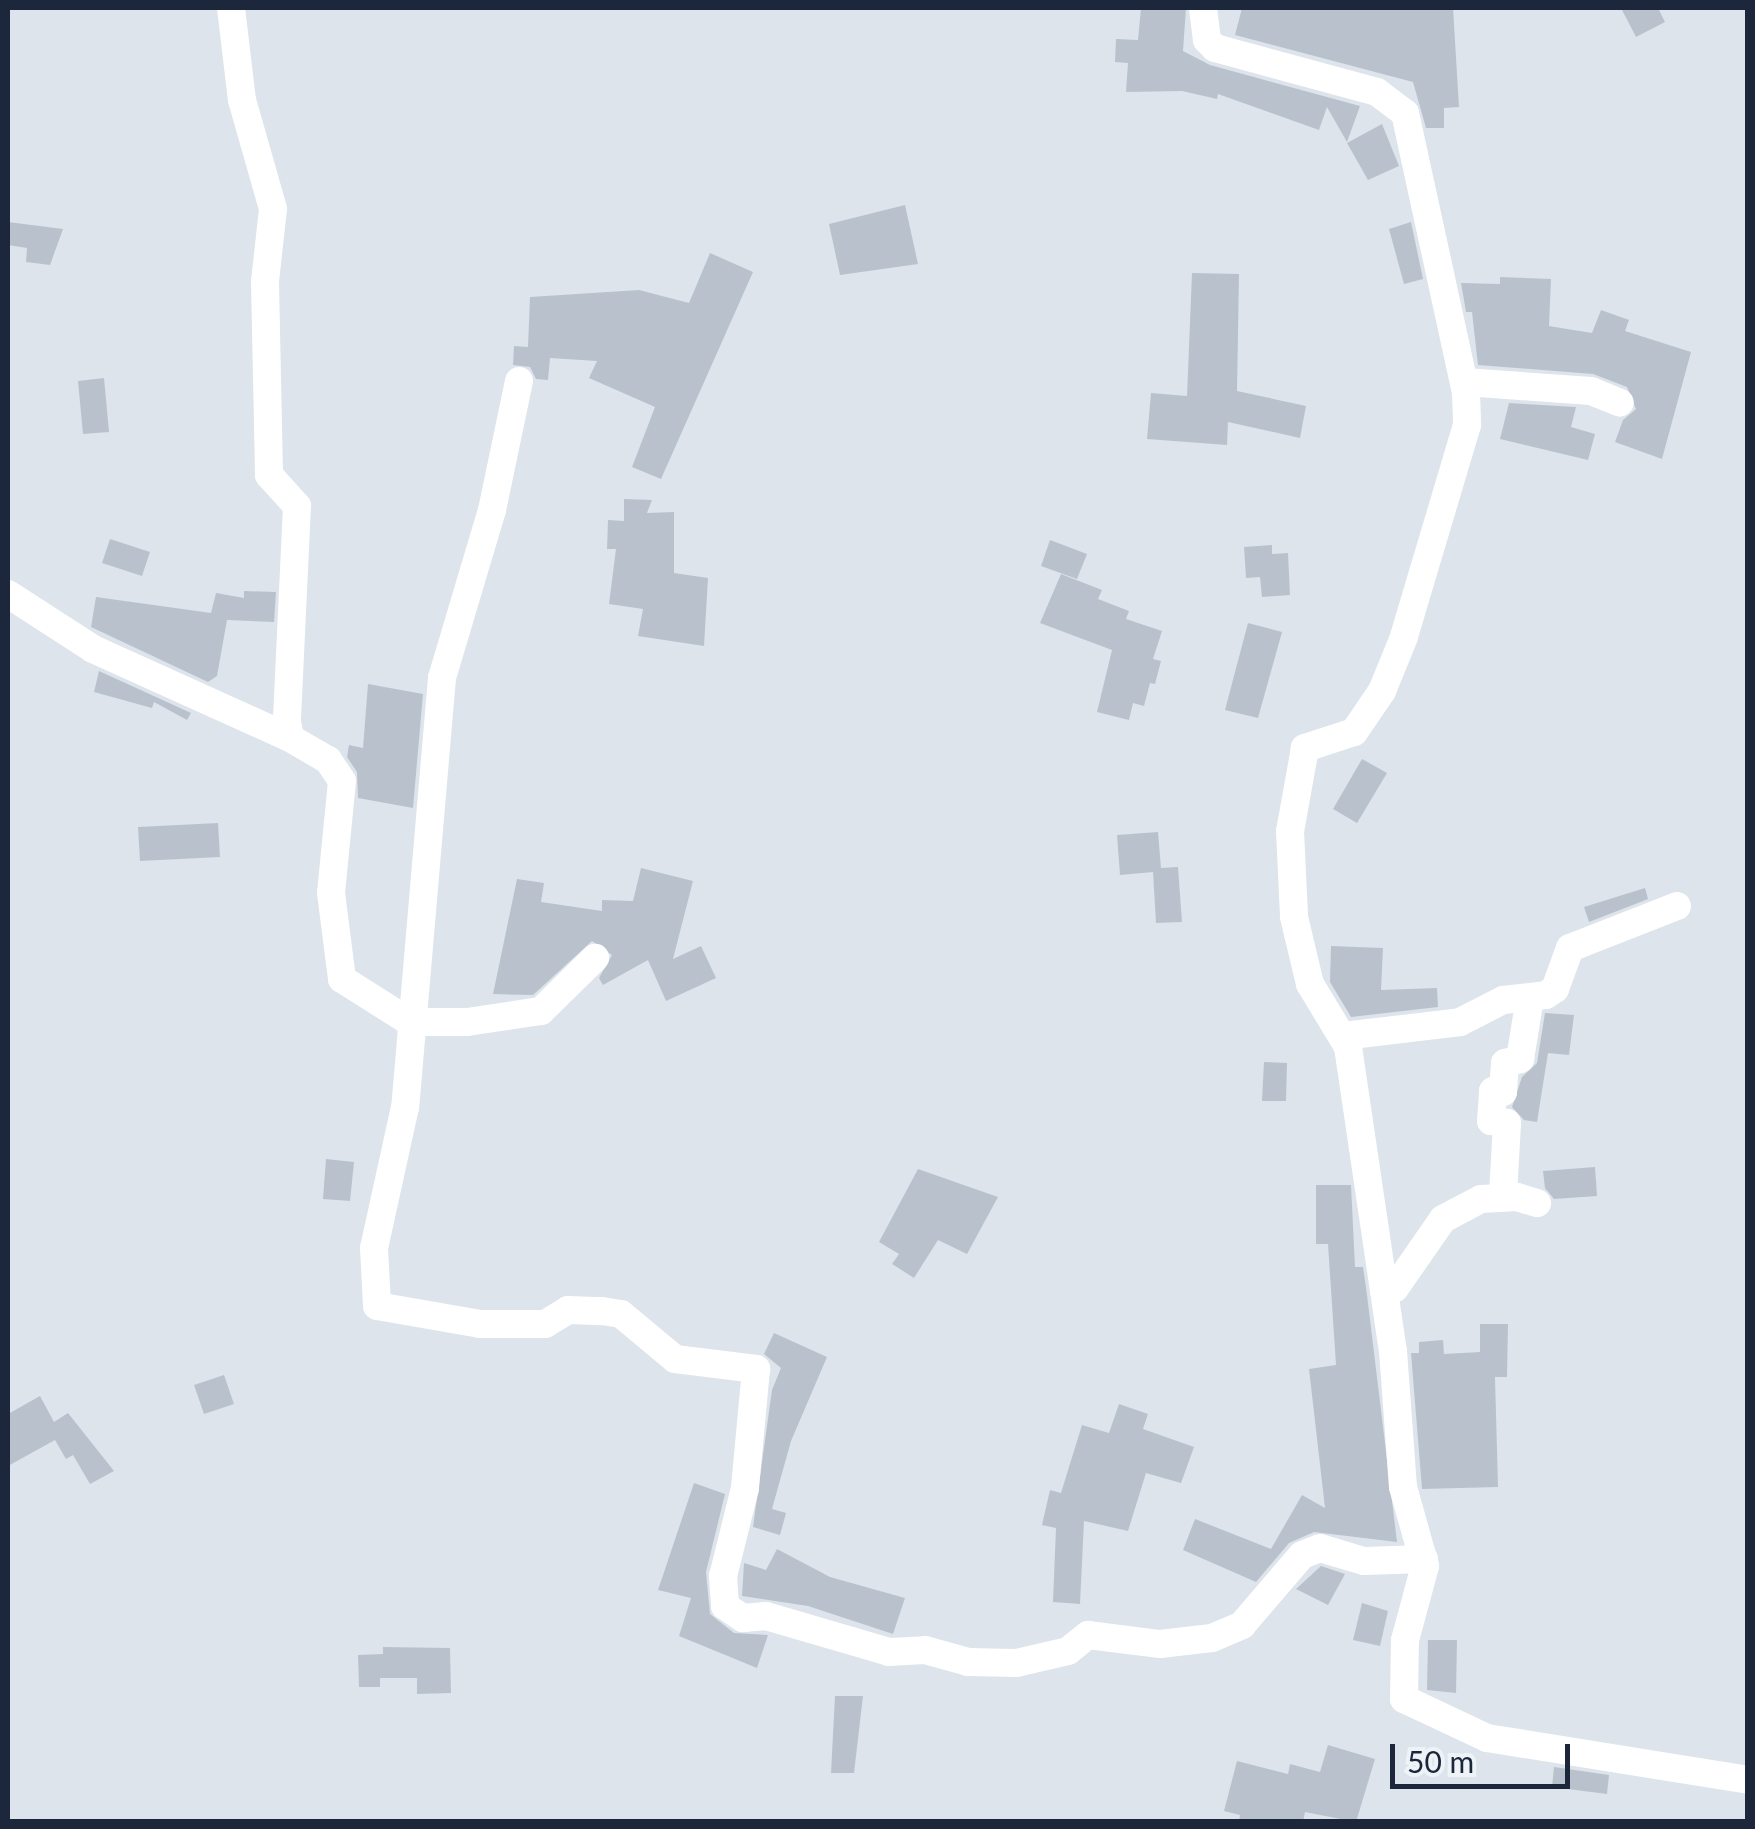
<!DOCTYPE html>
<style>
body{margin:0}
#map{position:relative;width:1755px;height:1829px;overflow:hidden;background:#dde4eb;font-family:Lato,sans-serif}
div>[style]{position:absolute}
.building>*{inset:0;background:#b9c2cc}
.minor>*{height:28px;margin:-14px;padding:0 14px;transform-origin:14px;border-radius:14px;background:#fff}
span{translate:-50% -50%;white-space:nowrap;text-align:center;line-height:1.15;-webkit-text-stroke:9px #eef3f7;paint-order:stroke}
.frame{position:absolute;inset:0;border:10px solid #1d273c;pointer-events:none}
.scale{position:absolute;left:1390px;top:1744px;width:180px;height:45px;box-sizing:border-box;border:5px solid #1d273c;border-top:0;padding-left:12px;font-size:30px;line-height:35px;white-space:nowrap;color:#1d273c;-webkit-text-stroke:8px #eef3f7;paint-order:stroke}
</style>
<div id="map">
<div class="building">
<i style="clip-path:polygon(1141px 8px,1186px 8px,1183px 51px,1210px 65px,1360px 106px,1347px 142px,1327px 107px,1319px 130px,1218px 94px,1217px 99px,1182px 91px,1126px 92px,1128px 63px,1115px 62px,1116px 39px,1138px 40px)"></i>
<i style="clip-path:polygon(1242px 8px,1453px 8px,1459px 107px,1444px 108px,1444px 128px,1426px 128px,1413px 82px,1235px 35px)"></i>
<i style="clip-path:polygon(1621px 8px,1658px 8px,1665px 22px,1636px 37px)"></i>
<i style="clip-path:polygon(1382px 124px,1399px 166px,1368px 180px,1347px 143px)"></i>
<i style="clip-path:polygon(905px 205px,918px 264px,840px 275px,829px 224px)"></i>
<i style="clip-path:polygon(8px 222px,63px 229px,50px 265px,26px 262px,27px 248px,8px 245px)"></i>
<i style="clip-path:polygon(1411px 222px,1423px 279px,1404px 284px,1389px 229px)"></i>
<i style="clip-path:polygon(710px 253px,753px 272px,661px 479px,632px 467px,655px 407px,589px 378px,597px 361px,550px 358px,548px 380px,536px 379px,530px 367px,513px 365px,514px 346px,528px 347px,530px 297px,639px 290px,689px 303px)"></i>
<i style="clip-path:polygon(1192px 273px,1239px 274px,1237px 391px,1306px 406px,1300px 438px,1228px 422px,1227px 445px,1147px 439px,1151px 393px,1187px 396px)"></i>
<i style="clip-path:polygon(1500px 277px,1551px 279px,1549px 326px,1592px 333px,1601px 310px,1629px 320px,1625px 331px,1691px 352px,1662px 459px,1615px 442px,1623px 420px,1636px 409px,1627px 387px,1593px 374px,1478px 365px,1472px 312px,1466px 312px,1461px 283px,1500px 284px)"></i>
<i style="clip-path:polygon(104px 378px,109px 432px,83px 434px,78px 381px)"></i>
<i style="clip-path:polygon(1509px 403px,1576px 407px,1571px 427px,1595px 434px,1588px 460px,1500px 439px)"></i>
<i style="clip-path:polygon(624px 499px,652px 500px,647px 513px,674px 512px,674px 573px,708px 578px,704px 646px,638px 636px,643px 609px,609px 604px,616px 549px,607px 549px,608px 520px,624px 521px)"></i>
<i style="clip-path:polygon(110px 539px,150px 552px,142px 576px,102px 563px)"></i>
<i style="clip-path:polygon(1050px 540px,1087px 554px,1077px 579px,1041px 566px)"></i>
<i style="clip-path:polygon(1272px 545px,1272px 554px,1288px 553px,1290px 595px,1262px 597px,1260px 577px,1246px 578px,1244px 547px)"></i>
<i style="clip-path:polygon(1061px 574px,1102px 590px,1098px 599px,1129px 611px,1126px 619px,1162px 631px,1153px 659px,1161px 661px,1155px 684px,1150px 683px,1144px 706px,1133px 703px,1129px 720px,1097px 712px,1112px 650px,1040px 623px)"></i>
<i style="clip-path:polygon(244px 591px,276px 592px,274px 622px,227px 620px,217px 676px,208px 682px,91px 627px,96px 597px,211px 613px,216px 593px,244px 598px)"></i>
<i style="clip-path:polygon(1248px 623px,1282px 632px,1258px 718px,1225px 710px)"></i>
<i style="clip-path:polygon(99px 671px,191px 713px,187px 720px,154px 702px,152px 708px,94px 692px)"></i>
<i style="clip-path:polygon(368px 684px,423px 694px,413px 808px,358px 798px,357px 772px,347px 757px,349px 745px,363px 748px)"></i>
<i style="clip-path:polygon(1362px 759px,1387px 773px,1357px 823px,1333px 809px)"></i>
<i style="clip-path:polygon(218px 823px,220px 857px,140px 861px,138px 827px)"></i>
<i style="clip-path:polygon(1158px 832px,1161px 868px,1178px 867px,1182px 922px,1156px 923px,1153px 872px,1120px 875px,1117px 835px)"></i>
<i style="clip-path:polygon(641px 868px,693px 881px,673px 959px,701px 946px,716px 978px,666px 1001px,648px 960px,603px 985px,599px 978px,612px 955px,592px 941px,533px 995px,493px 994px,517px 879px,544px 883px,541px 902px,602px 911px,602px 900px,633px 901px)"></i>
<i style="clip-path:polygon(1645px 888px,1648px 899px,1589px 922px,1584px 907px)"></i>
<i style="clip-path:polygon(1331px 946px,1383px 948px,1381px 990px,1437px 988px,1438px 1007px,1351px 1017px,1330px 982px)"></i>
<i style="clip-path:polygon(1545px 1013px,1574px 1015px,1569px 1055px,1548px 1053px,1537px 1122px,1524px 1120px,1512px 1107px,1522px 1077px,1537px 1063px)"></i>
<i style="clip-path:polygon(1264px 1062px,1287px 1063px,1286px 1101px,1262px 1101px)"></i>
<i style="clip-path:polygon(326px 1159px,354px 1162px,350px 1201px,323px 1199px)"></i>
<i style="clip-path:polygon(1595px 1167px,1597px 1196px,1554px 1199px,1545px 1188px,1543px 1171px)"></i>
<i style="clip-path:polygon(918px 1169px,998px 1197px,967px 1254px,938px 1240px,914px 1278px,892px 1264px,899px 1254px,879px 1242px)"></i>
<i style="clip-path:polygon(1316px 1185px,1351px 1185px,1355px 1267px,1363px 1267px,1367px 1295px,1397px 1542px,1314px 1532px,1289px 1543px,1256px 1582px,1183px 1550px,1195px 1519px,1271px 1549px,1302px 1495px,1325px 1508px,1309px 1369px,1336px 1365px,1328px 1244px,1316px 1244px)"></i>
<i style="clip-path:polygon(1480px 1324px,1508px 1324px,1507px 1377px,1495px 1377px,1498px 1487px,1422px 1489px,1411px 1353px,1419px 1353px,1419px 1342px,1443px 1340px,1444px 1354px,1480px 1352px)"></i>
<i style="clip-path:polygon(774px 1333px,827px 1357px,791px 1441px,772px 1509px,786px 1513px,780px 1535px,753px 1527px,772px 1390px,781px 1368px,764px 1354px)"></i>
<i style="clip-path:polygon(224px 1375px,234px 1404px,204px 1414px,194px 1385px)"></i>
<i style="clip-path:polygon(40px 1396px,54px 1422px,68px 1413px,114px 1471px,90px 1484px,73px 1455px,66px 1459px,55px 1440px,8px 1466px,8px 1414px)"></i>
<i style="clip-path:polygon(1119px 1404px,1148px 1414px,1143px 1429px,1194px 1447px,1181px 1483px,1146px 1473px,1128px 1531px,1084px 1521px,1080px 1604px,1053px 1602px,1056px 1528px,1042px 1525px,1050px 1490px,1061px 1493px,1082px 1425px,1109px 1433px)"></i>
<i style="clip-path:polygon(694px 1483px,725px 1494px,706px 1572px,710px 1614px,734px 1633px,768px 1635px,757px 1668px,679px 1636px,691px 1598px,658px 1590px)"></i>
<i style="clip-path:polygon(777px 1549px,830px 1577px,905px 1598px,893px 1634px,808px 1606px,742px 1596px,744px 1563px,766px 1570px)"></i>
<i style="clip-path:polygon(1321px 1566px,1345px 1574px,1328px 1605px,1296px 1589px)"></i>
<i style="clip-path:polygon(1362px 1603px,1388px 1611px,1380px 1646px,1353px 1640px)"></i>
<i style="clip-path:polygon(1428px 1640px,1457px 1640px,1456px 1693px,1427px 1690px)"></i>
<i style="clip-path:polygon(383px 1647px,450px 1648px,451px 1693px,417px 1694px,417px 1678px,380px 1678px,380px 1687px,359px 1687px,358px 1655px,383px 1654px)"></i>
<i style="clip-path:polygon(835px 1696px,863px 1696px,854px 1773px,831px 1773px)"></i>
<i style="clip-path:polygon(1328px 1745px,1375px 1759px,1356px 1822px,1305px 1812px,1303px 1822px,1239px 1822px,1240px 1815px,1224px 1811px,1237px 1761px,1288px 1774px,1290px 1764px,1320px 1772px)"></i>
<i style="clip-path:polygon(1554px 1767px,1609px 1775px,1607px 1794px,1552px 1787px)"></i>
</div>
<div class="minor">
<i style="left:231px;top:8px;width:93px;rotate:83.2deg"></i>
<i style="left:242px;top:100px;width:113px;rotate:74.1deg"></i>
<i style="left:273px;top:209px;width:73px;rotate:96.3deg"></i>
<i style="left:265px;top:282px;width:193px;rotate:88.8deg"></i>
<i style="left:269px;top:475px;width:42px;rotate:47.9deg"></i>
<i style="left:297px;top:506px;width:216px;rotate:92.7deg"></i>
<i style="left:287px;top:722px;width:16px;rotate:79deg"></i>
<i style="left:290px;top:738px;width:44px;rotate:30.1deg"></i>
<i style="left:328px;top:760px;width:25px;rotate:56deg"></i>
<i style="left:342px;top:781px;width:113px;rotate:95.6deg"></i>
<i style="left:331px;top:893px;width:87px;rotate:82.7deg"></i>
<i style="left:342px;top:979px;width:80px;rotate:32.3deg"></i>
<i style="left:410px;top:1022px;width:57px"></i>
<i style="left:467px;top:1022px;width:75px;rotate:-8.5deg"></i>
<i style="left:541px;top:1011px;width:76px;rotate:-44.5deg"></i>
<i style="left:1203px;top:8px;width:32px;rotate:83deg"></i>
<i style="left:1207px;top:40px;width:11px;rotate:45deg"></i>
<i style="left:1215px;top:48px;width:168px;rotate:15.2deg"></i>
<i style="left:1377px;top:92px;width:35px;rotate:37deg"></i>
<i style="left:1405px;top:113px;width:286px;rotate:77.7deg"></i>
<i style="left:1466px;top:392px;width:33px;rotate:88deg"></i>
<i style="left:1467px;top:425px;width:221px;rotate:106.6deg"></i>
<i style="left:1404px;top:637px;width:58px;rotate:112.2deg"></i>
<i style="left:1382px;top:691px;width:50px;rotate:124.3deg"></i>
<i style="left:1354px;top:732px;width:52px;rotate:161.9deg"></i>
<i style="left:1305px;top:748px;width:84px;rotate:100.2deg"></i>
<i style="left:1290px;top:831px;width:86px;rotate:87.3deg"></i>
<i style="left:1294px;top:917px;width:69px;rotate:76.6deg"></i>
<i style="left:1310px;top:984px;width:74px;rotate:58.9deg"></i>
<i style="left:1348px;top:1047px;width:307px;rotate:81.6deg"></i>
<i style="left:1393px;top:1351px;width:136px;rotate:85.8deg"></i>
<i style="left:1403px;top:1487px;width:82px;rotate:74.4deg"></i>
<i style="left:1425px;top:1566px;width:77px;rotate:105.1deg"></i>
<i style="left:1405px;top:1640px;width:59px;rotate:91deg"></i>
<i style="left:1404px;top:1699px;width:92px;rotate:25.2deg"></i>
<i style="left:1487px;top:1738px;width:264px;rotate:9.1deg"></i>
<i style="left:519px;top:381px;width:132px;rotate:101.8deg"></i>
<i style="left:492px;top:510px;width:175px;rotate:106.6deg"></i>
<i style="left:442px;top:678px;width:431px;rotate:94.9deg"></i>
<i style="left:405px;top:1107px;width:144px;rotate:102.4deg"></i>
<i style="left:374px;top:1248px;width:58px;rotate:87deg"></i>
<i style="left:377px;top:1306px;width:105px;rotate:9.9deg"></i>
<i style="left:480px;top:1324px;width:65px"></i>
<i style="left:545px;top:1324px;width:27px;rotate:-31deg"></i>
<i style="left:568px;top:1310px;width:34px;rotate:2deg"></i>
<i style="left:602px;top:1311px;width:19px;rotate:9deg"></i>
<i style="left:621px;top:1314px;width:70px;rotate:39.8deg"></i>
<i style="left:675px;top:1359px;width:82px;rotate:7deg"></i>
<i style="left:756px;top:1369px;width:120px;rotate:95.3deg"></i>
<i style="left:745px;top:1488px;width:91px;rotate:104deg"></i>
<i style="left:723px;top:1576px;width:30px;rotate:86deg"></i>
<i style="left:725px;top:1606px;width:22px;rotate:34deg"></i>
<i style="left:743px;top:1618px;width:23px;rotate:-5deg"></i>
<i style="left:766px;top:1616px;width:128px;rotate:16.3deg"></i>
<i style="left:889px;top:1652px;width:36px;rotate:-3deg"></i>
<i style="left:925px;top:1650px;width:45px;rotate:15.6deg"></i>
<i style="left:968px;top:1662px;width:48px;rotate:1.2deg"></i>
<i style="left:1016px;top:1663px;width:53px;rotate:-13deg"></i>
<i style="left:1068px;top:1651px;width:26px;rotate:-39deg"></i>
<i style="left:1088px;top:1635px;width:73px;rotate:7.1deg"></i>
<i style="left:1160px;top:1644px;width:52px;rotate:-6.6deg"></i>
<i style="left:1212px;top:1638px;width:33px;rotate:-23deg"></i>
<i style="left:1242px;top:1625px;width:92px;rotate:-49.4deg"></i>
<i style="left:1302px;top:1555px;width:19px;rotate:-21deg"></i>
<i style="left:1320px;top:1548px;width:46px;rotate:16.5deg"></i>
<i style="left:1364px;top:1561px;width:60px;rotate:-1.9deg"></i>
<i style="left:1465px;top:382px;width:126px;rotate:4.1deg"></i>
<i style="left:1591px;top:391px;width:31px;rotate:22deg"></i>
<i style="left:8px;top:594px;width:101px;rotate:32.9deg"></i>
<i style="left:93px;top:649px;width:216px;rotate:24.3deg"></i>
<i style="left:1343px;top:1036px;width:118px;rotate:-6.8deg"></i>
<i style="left:1460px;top:1022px;width:48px;rotate:-27.1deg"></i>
<i style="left:1503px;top:1000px;width:43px;rotate:-6.6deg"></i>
<i style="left:1546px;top:995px;width:11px;rotate:-34deg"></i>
<i style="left:1555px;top:989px;width:44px;rotate:-69.9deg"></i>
<i style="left:1570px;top:948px;width:115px;rotate:-21.4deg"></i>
<i style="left:1503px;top:1195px;width:72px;rotate:-86.8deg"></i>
<i style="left:1507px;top:1123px;width:16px;rotate:-173deg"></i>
<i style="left:1491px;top:1121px;width:30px;rotate:-86deg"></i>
<i style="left:1493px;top:1091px;width:10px;rotate:6deg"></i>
<i style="left:1503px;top:1092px;width:29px;rotate:-86deg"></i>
<i style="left:1505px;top:1063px;width:16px;rotate:-15deg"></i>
<i style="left:1520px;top:1059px;width:62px;rotate:-80.7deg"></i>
<i style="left:1384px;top:1291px;width:11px;rotate:-15deg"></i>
<i style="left:1395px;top:1288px;width:84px;rotate:-55.2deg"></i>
<i style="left:1443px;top:1219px;width:43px;rotate:-27.8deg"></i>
<i style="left:1481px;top:1199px;width:36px;rotate:-3deg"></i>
<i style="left:1517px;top:1197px;width:21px;rotate:17deg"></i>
</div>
<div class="frame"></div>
<div class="scale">50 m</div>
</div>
